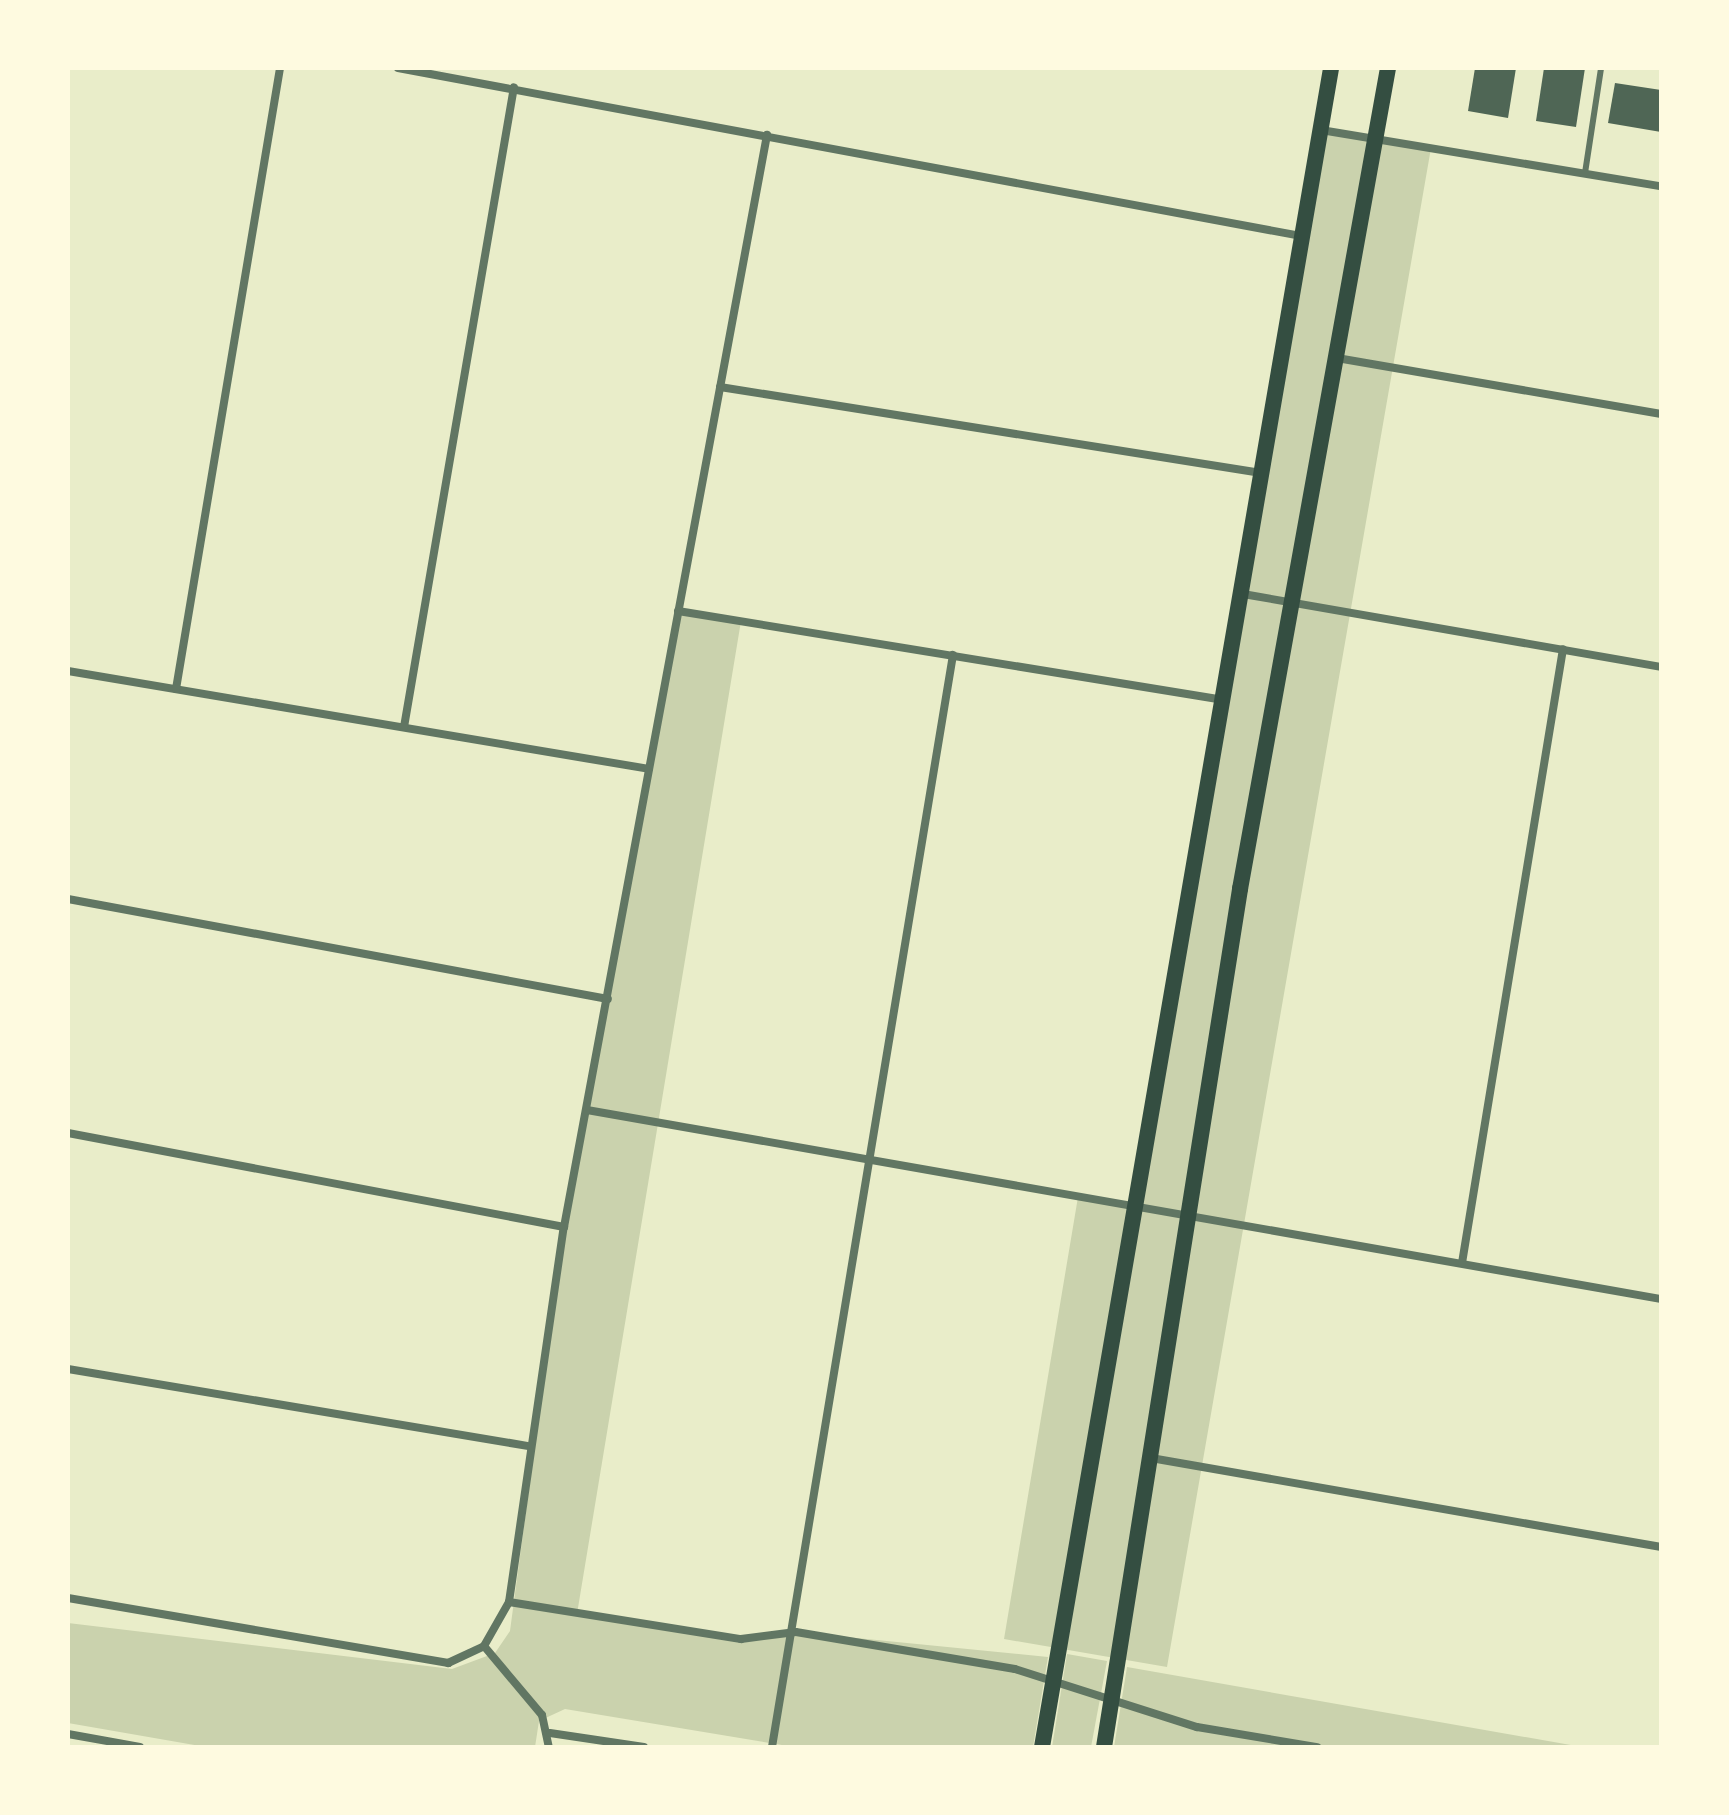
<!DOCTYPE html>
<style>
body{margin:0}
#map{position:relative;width:1729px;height:1815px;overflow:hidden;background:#e9edc9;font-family:"Asap Condensed",sans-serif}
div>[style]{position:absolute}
.green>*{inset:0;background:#cad2ad}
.building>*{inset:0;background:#4f6655}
.service>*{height:6px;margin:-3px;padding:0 3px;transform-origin:3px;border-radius:3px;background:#617663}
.minor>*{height:8px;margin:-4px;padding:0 4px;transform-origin:4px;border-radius:4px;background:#617663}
.secondary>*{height:16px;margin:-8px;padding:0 8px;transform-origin:8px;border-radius:8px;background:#344e41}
span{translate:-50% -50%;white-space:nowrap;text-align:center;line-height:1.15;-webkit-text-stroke:6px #fefae0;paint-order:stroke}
.frame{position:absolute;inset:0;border:70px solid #fefae0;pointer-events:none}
</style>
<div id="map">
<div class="green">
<i style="clip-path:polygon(1320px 130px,1431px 148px,1167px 1667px,1004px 1639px,1078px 1197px,1139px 1205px)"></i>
<i style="clip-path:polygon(678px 611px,741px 621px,577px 1614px,741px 1639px,796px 1632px,1048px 1657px,1033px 1747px,794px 1747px,565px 1709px,539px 1721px,535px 1747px,206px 1747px,68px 1723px,68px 1623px,452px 1669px,495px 1653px,510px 1631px,564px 1227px)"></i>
<i style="clip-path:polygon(1067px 1654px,1107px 1661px,1091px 1747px,1052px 1747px)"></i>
<i style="clip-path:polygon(1127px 1667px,1582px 1747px,1114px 1747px)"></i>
</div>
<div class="building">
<i style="clip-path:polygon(1475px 68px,1516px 68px,1508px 118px,1468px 111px)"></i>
<i style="clip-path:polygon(1544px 68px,1585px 68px,1576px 127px,1536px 121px)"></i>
<i style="clip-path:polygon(1615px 83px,1661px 90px,1661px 132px,1608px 123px)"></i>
</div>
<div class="service">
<i style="left:1585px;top:173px;width:106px;rotate:-81.3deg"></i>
</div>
<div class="minor">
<i style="left:398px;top:68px;width:918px;rotate:10.54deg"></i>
<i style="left:1321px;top:130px;width:345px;rotate:9.4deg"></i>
<i style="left:1337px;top:358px;width:329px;rotate:9.8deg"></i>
<i style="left:720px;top:387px;width:548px;rotate:9.03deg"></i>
<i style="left:1243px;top:594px;width:424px;rotate:9.9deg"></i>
<i style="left:678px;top:611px;width:553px;rotate:9.26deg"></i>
<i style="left:68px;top:671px;width:589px;rotate:9.57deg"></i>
<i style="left:176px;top:689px;width:630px;rotate:-80.49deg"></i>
<i style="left:404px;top:727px;width:649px;rotate:-80.25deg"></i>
<i style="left:68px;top:899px;width:549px;rotate:10.49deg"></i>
<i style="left:587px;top:1110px;width:1091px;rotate:9.98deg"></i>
<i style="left:68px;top:1133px;width:505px;rotate:10.73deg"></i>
<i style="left:1462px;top:1263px;width:622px;rotate:-80.66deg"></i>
<i style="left:68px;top:1369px;width:467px;rotate:9.5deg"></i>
<i style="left:1151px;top:1458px;width:518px;rotate:9.9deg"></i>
<i style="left:68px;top:1598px;width:386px;rotate:9.7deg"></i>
<i style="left:448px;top:1663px;width:40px;rotate:-25deg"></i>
<i style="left:484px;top:1646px;width:51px;rotate:-60.4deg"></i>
<i style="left:509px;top:1602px;width:379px;rotate:-81.7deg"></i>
<i style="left:564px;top:1227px;width:1111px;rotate:-79.47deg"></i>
<i style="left:509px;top:1602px;width:235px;rotate:9.1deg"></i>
<i style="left:741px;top:1639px;width:55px;rotate:-7.3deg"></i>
<i style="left:796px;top:1632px;width:222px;rotate:9.6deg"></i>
<i style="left:1015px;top:1669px;width:191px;rotate:17.7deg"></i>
<i style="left:1197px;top:1727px;width:122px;rotate:9.5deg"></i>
<i style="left:484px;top:1646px;width:90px;rotate:50deg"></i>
<i style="left:542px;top:1715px;width:33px;rotate:78deg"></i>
<i style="left:550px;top:1733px;width:95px;rotate:8.5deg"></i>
<i style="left:68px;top:1734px;width:73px;rotate:10.2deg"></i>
<i style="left:772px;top:1747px;width:1107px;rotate:-80.59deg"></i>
</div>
<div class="secondary">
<i style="left:1042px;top:1747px;width:1704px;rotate:-80.23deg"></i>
<i style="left:1104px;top:1747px;width:869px;rotate:-80.99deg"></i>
<i style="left:1240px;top:889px;width:834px;rotate:-79.78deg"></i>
</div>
<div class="frame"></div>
</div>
